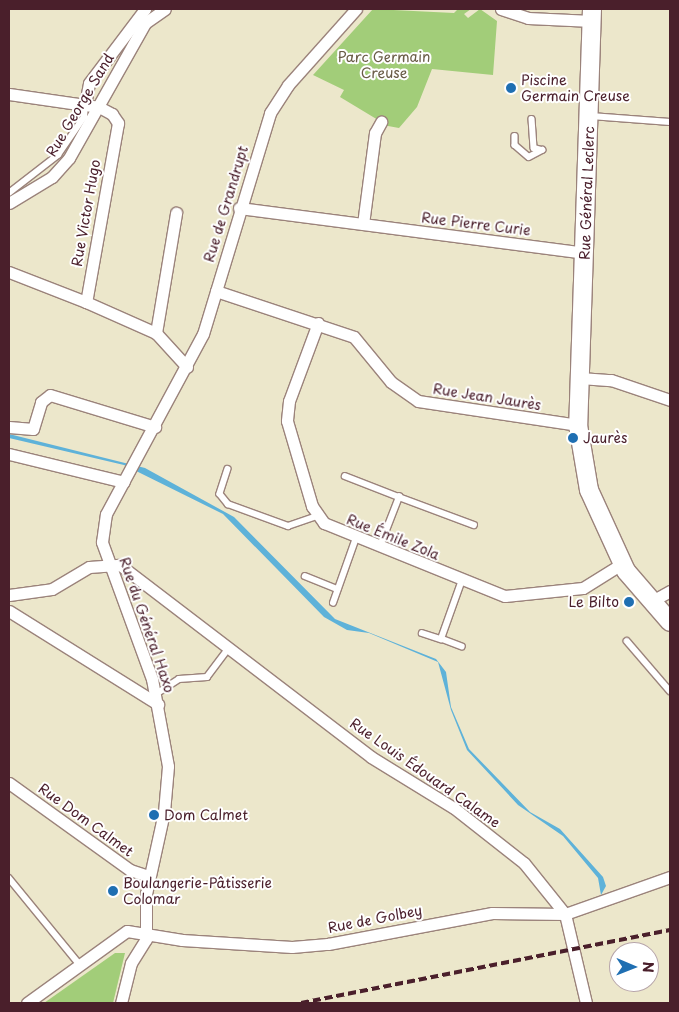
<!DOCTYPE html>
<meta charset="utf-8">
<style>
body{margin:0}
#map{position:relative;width:679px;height:1012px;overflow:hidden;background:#ece7cb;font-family:"Playpen Sans",sans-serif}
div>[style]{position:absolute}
.green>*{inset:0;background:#a2cd79}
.water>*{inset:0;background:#5eb2d9}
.roads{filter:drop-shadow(1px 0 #9b837b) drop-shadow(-1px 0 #9b837b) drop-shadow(0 1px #9b837b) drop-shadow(0 -1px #9b837b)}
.lane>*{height:5.5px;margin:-2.75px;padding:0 2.75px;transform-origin:2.75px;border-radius:2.75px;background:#fff}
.street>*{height:11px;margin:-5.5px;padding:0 5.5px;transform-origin:5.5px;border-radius:5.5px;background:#fff}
.primary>*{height:18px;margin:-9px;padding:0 9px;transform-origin:9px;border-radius:9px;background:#fff}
.rail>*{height:4px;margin-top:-2px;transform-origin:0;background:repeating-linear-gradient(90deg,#4a1f2b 0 8px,transparent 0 12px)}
.dots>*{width:14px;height:14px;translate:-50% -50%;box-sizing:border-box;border:2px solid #fff;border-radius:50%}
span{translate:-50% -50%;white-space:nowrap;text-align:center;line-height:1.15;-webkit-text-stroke:4px #fff;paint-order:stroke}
.park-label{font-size:14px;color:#695c46}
.poi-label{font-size:14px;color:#4a1f2b}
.left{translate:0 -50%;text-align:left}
.right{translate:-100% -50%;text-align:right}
.street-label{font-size:14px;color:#4a1f2b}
.frame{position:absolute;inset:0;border:10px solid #4a1f2b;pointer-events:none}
.north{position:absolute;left:609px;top:942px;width:50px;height:50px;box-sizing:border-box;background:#fff;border:1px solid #b7a5aa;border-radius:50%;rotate:91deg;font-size:14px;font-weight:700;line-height:20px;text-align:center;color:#4a1f2b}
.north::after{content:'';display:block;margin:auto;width:18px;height:22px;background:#1f6fb2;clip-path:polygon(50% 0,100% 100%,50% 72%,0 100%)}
</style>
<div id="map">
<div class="green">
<i style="clip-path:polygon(373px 9px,454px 13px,458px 9px,471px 9px,464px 14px,468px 18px,480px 9px,497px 21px,493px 75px,432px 69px,417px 107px,399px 128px,388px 126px,340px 97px,344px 90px,313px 75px)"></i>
<i style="clip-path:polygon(115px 953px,125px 953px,113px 1003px,44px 1003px)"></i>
</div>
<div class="water">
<i style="clip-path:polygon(9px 434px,145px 468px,234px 517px,335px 619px,436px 659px,446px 672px,451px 707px,469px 749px,530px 812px,560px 829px,603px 877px,606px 886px,601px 895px,598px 878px,563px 836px,518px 805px,467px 750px,451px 710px,438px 662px,369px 633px,347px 630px,324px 617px,223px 514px,124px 465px,9px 438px)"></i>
</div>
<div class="roads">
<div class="lane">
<i style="left:591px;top:116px;width:79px;rotate:4.3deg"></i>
<i style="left:532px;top:119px;width:29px;rotate:86deg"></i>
<i style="left:534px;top:148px;width:8px;rotate:14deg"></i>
<i style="left:515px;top:136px;width:9px;rotate:90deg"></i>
<i style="left:515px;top:145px;width:18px;rotate:41deg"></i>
<i style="left:529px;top:157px;width:15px;rotate:-28deg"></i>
<i style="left:9px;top:193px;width:62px;rotate:-37.8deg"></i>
<i style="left:58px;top:155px;width:46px;rotate:-55.6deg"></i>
<i style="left:84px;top:117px;width:12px;rotate:-85deg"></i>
<i style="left:228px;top:469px;width:26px;rotate:108deg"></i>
<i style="left:220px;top:494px;width:13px;rotate:51deg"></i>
<i style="left:228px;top:504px;width:64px;rotate:20.1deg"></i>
<i style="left:288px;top:526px;width:31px;rotate:-19deg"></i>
<i style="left:345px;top:476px;width:58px;rotate:21.3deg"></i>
<i style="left:380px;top:546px;width:53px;rotate:-68.8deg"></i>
<i style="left:399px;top:497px;width:80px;rotate:20.5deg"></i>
<i style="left:305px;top:576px;width:35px;rotate:22deg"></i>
<i style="left:333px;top:603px;width:69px;rotate:-70.5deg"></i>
<i style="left:422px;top:633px;width:20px;rotate:18deg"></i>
<i style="left:627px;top:641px;width:66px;rotate:49.3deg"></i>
<i style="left:462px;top:647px;width:22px;rotate:-159deg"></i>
<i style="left:441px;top:639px;width:63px;rotate:-70.4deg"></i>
<i style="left:156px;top:694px;width:27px;rotate:-33deg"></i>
<i style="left:179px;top:679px;width:28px;rotate:-4deg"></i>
<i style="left:207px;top:677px;width:35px;rotate:-53deg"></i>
<i style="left:9px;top:878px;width:114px;rotate:50.7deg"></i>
</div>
<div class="street">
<i style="left:501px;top:9px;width:28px;rotate:18deg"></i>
<i style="left:528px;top:18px;width:64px;rotate:2.7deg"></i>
<i style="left:9px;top:94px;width:91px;rotate:8.2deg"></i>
<i style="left:99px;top:107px;width:15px;rotate:28deg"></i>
<i style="left:112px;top:114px;width:11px;rotate:56deg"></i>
<i style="left:118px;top:123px;width:182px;rotate:100.1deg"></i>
<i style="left:86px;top:302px;width:77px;rotate:23.9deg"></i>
<i style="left:156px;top:333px;width:46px;rotate:47.6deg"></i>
<i style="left:85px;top:104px;width:21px;rotate:-79deg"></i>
<i style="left:89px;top:83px;width:93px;rotate:-52.9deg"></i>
<i style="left:9px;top:203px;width:50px;rotate:-31.2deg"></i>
<i style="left:52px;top:177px;width:25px;rotate:-48deg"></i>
<i style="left:69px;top:158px;width:155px;rotate:-60.6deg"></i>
<i style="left:145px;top:23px;width:24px;rotate:-35deg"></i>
<i style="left:239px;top:208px;width:350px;rotate:7.4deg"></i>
<i style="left:363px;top:224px;width:92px;rotate:-82.5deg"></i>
<i style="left:375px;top:133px;width:13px;rotate:-61deg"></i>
<i style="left:9px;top:272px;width:83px;rotate:21.3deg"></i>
<i style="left:216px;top:291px;width:145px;rotate:18.4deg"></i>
<i style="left:354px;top:337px;width:58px;rotate:50.6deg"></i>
<i style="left:391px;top:382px;width:33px;rotate:35deg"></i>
<i style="left:418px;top:401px;width:162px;rotate:8.5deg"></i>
<i style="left:318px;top:323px;width:83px;rotate:110.4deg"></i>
<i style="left:289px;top:401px;width:20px;rotate:96deg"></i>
<i style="left:287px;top:421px;width:89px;rotate:73.6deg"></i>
<i style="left:312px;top:506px;width:21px;rotate:55deg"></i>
<i style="left:324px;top:523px;width:195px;rotate:22deg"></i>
<i style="left:505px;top:596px;width:78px;rotate:-5.9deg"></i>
<i style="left:583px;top:588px;width:47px;rotate:-32deg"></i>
<i style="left:156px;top:333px;width:122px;rotate:-80.5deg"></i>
<i style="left:580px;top:378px;width:31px;rotate:4deg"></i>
<i style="left:611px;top:380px;width:62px;rotate:18.7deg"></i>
<i style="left:9px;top:427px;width:24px;rotate:5deg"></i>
<i style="left:33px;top:429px;width:28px;rotate:-73deg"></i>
<i style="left:41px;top:402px;width:11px;rotate:-38deg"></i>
<i style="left:50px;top:395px;width:110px;rotate:16.9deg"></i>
<i style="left:9px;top:454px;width:118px;rotate:13.7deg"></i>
<i style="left:9px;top:595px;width:43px;rotate:-7.9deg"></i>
<i style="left:52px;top:589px;width:43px;rotate:-30.7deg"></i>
<i style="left:89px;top:567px;width:31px;rotate:-4deg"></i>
<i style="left:120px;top:565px;width:316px;rotate:37.4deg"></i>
<i style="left:371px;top:757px;width:97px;rotate:31.6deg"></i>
<i style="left:454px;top:808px;width:89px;rotate:38.2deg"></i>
<i style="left:524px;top:863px;width:65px;rotate:51.2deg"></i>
<i style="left:565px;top:914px;width:91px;rotate:76.7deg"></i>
<i style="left:652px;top:601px;width:21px;rotate:-29deg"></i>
<i style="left:9px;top:611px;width:176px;rotate:32deg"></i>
<i style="left:9px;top:783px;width:149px;rotate:35.7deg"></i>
<i style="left:130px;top:870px;width:20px;rotate:18deg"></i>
<i style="left:27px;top:1003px;width:123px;rotate:-35.8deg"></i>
<i style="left:127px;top:931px;width:56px;rotate:9.3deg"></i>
<i style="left:182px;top:940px;width:110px;rotate:3.6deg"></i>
<i style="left:292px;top:947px;width:36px;rotate:-5deg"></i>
<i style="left:328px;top:944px;width:167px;rotate:-10.7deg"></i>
<i style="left:492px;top:913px;width:73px;rotate:0.8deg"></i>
<i style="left:565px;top:914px;width:111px;rotate:-19.4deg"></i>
<i style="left:121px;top:1003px;width:41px;rotate:-76deg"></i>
<i style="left:131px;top:963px;width:28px;rotate:-58deg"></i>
<i style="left:146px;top:939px;width:45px;rotate:-90deg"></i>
<i style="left:146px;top:894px;width:84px;rotate:-77.6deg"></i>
<i style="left:164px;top:812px;width:46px;rotate:-85deg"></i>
<i style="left:168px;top:766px;width:88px;rotate:-100.4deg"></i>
<i style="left:152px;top:679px;width:146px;rotate:-110.1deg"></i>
<i style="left:102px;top:542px;width:28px;rotate:-82deg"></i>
<i style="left:106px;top:514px;width:204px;rotate:-61.7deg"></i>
<i style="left:203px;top:334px;width:231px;rotate:-73.1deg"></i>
<i style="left:270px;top:113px;width:33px;rotate:-57deg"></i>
<i style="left:288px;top:85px;width:102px;rotate:-48.2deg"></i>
</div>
<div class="primary">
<i style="left:592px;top:9px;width:416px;rotate:91.9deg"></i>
<i style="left:578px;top:425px;width:66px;rotate:80.4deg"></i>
<i style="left:589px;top:490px;width:89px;rotate:65.4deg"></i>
<i style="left:626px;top:571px;width:67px;rotate:49.2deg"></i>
</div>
</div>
<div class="rail">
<i style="left:301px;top:1003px;width:376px;rotate:-11.2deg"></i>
</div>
<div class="dots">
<i style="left:511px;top:88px;background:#1f6fb2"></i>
<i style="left:573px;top:438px;background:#1f6fb2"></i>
<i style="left:629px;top:602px;background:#1f6fb2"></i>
<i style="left:154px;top:815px;background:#1f6fb2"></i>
<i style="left:113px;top:891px;background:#1f6fb2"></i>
</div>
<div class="park-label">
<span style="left:384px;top:65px">Parc Germain<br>Creuse</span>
</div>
<div class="poi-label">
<span class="left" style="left:521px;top:88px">Piscine<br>Germain Creuse</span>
<span class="left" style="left:583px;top:438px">Jaurès</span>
<span class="right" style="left:619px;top:602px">Le Bilto</span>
<span class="left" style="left:164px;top:815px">Dom Calmet</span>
<span class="left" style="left:123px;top:891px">Boulangerie-Pâtisserie<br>Colomar</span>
</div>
<div class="street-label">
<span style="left:80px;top:105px;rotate:-59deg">Rue George Sand</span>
<span style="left:587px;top:193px;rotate:-88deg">Rue Général Leclerc</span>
<span style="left:226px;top:204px;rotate:-73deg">Rue de Grandrupt</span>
<span style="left:86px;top:213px;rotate:-80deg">Rue Victor Hugo</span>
<span style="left:476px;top:224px;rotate:7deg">Rue Pierre Curie</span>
<span style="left:487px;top:397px;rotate:9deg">Rue Jean Jaurès</span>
<span style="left:393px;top:537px;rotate:22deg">Rue Émile Zola</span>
<span style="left:147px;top:625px;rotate:71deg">Rue du Général Haxo</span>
<span style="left:425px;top:773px;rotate:35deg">Rue Louis Édouard Calame</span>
<span style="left:86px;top:820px;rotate:36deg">Rue Dom Calmet</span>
<span style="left:375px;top:919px;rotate:-11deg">Rue de Golbey</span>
</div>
<div class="frame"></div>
<div class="north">N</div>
</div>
